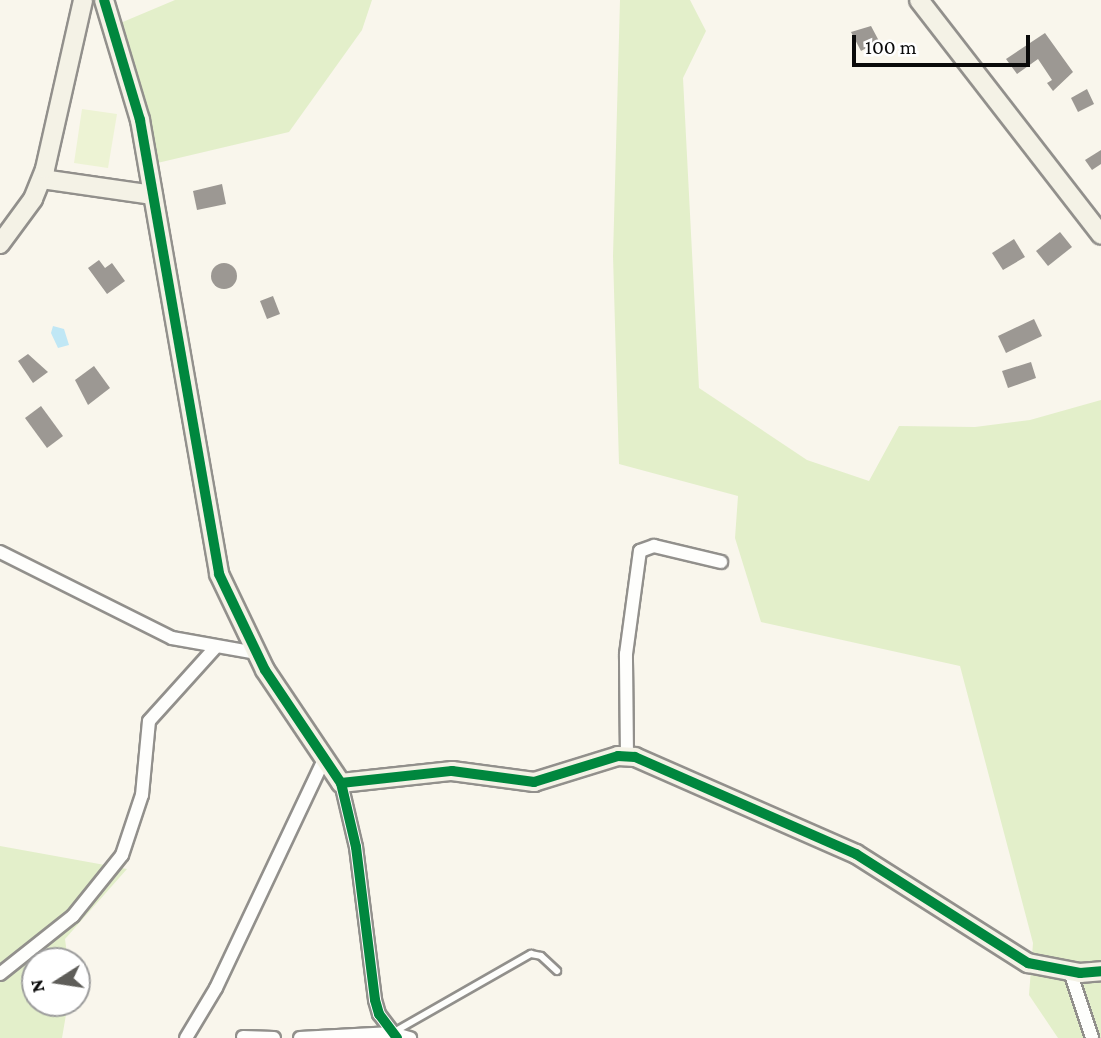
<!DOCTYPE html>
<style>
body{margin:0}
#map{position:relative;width:1101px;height:1038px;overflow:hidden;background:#f9f6ec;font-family:"Crimson Pro",serif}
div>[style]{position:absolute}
.green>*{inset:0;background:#e3efca}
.pitch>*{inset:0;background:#edf3d4}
.water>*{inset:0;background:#c0e7f5}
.building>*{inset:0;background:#9c9893}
.round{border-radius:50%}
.roads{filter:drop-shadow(2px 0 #92908c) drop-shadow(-2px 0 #92908c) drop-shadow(0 2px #92908c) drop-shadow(0 -2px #92908c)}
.lane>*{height:6px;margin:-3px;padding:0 3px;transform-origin:3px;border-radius:3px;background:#fefefc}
.street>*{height:12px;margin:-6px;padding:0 6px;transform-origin:6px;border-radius:6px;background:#fefefc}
.secondary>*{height:18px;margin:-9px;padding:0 9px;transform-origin:9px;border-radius:9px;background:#f4f2e6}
.cycleway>*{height:10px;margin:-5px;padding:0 5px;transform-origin:5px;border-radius:5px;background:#00873e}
span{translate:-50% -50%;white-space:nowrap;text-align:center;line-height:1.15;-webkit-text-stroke:7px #fff;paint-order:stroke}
.north{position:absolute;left:21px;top:947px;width:70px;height:70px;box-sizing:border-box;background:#fff;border:2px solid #9d9d9d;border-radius:50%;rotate:258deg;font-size:19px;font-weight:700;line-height:28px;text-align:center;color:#0a0a0a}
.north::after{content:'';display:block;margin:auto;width:24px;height:32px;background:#5e5d59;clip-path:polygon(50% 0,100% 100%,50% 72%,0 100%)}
.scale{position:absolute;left:852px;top:35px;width:178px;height:32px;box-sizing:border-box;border:4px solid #0a0a0a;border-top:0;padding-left:9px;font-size:21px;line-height:24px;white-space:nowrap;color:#0a0a0a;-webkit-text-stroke:5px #fff;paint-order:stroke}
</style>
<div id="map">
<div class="green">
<i style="clip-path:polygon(175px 0,372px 0,362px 30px,289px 132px,153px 164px,118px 24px)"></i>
<i style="clip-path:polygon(620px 0,690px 0,706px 31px,683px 78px,699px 388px,807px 460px,869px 481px,899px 426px,975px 427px,1030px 420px,1101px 400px,1101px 1038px,1058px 1038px,1029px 995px,1033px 943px,960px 666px,761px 622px,735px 538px,738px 496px,619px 464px,613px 256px)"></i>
<i style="clip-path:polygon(0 846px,127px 869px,65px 939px,68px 961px,35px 961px,35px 1003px,68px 1003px,62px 1038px,0 1038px)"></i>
</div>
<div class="pitch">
<i style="clip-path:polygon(82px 109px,117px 114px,108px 168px,74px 163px)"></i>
</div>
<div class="water">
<i style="clip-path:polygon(53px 326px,64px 329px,69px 345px,58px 348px,51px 333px)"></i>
</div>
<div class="building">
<i style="clip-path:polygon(871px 26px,879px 41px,861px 51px,851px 32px)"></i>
<i style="clip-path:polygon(1045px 33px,1073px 72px,1053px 91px,1047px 83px,1052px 80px,1038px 59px,1017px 74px,1006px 59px)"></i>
<i style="clip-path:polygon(1087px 89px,1094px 104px,1078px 112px,1071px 98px)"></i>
<i style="clip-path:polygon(1101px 150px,1101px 164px,1092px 170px,1085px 160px)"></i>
<i style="clip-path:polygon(222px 184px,226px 204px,197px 210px,193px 191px)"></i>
<i style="clip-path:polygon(1060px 232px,1072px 247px,1048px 266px,1036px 251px)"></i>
<i style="clip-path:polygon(1014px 239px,1025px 257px,1003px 270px,992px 253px)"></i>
<i style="clip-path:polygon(99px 260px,105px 268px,112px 263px,125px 281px,107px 294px,88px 268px)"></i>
<i class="round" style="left:211px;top:263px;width:26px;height:26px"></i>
<i style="clip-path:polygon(273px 296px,280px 314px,267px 319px,260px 301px)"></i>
<i style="clip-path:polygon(1034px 319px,1042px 336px,1006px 353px,998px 336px)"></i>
<i style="clip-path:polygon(28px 354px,48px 372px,33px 383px,18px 361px)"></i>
<i style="clip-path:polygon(1031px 362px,1036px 378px,1008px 388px,1002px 371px)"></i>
<i style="clip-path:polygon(94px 366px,110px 388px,88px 405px,75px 380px)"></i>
<i style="clip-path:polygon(41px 406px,63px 436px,47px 448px,25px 418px)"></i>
</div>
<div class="roads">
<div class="lane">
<i style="left:394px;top:1032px;width:158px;rotate:-29.7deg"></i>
<i style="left:531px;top:954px;width:10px;rotate:11deg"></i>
<i style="left:541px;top:956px;width:22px;rotate:43deg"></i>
</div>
<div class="street">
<i style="left:0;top:552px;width:192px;rotate:26.6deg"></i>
<i style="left:172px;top:638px;width:85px;rotate:10.1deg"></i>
<i style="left:627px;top:756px;width:102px;rotate:-90.6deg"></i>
<i style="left:626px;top:654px;width:104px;rotate:-82.3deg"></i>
<i style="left:640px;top:551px;width:15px;rotate:-20deg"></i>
<i style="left:654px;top:546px;width:69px;rotate:13.4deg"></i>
<i style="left:341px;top:783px;width:66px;rotate:76.8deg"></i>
<i style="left:356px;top:847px;width:154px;rotate:82.9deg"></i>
<i style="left:375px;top:1000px;width:15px;rotate:74deg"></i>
<i style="left:379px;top:1014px;width:30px;rotate:53deg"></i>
<i style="left:1070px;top:971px;width:71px;rotate:71.8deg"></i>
<i style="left:0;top:974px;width:93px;rotate:-38.5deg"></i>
<i style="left:73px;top:916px;width:78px;rotate:-51.2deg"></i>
<i style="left:122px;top:855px;width:63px;rotate:-71.6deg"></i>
<i style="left:142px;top:795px;width:74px;rotate:-84.6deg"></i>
<i style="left:149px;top:721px;width:98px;rotate:-47.9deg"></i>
<i style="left:243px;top:1037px;width:31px;rotate:2deg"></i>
<i style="left:186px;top:1038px;width:58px;rotate:-59deg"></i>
<i style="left:216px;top:988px;width:255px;rotate:-64.7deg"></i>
<i style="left:300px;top:1038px;width:92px;rotate:-3.1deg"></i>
<i style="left:392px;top:1033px;width:19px;rotate:16deg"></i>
</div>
<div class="secondary">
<i style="left:104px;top:0;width:125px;rotate:73.3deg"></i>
<i style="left:140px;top:120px;width:461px;rotate:80.1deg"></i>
<i style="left:219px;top:574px;width:106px;rotate:64.4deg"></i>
<i style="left:265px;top:670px;width:136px;rotate:56.1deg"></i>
<i style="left:341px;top:783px;width:112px;rotate:-6.2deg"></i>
<i style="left:452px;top:771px;width:83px;rotate:7.6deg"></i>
<i style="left:534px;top:782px;width:88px;rotate:-17.2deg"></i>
<i style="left:618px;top:756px;width:17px;rotate:3deg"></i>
<i style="left:635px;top:757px;width:241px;rotate:23.7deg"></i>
<i style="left:856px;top:854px;width:204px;rotate:32.4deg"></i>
<i style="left:1028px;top:963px;width:53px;rotate:10.9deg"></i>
<i style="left:1080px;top:973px;width:21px;rotate:-5deg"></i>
<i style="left:919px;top:0;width:297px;rotate:52.2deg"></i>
<i style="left:42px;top:179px;width:112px;rotate:8.2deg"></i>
<i style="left:0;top:244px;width:56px;rotate:-53.7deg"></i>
<i style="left:33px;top:199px;width:32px;rotate:-68deg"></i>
<i style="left:45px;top:169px;width:173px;rotate:-77.3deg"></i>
</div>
</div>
<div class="cycleway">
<i style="left:104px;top:0;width:125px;rotate:73.3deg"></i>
<i style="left:140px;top:120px;width:461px;rotate:80.1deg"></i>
<i style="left:219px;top:574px;width:106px;rotate:64.4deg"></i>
<i style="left:265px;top:670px;width:136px;rotate:56.1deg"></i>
<i style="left:341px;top:783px;width:66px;rotate:76.8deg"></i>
<i style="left:356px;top:847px;width:154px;rotate:82.9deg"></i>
<i style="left:375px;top:1000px;width:15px;rotate:74deg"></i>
<i style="left:379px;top:1014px;width:30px;rotate:53deg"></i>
<i style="left:341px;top:783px;width:112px;rotate:-6.2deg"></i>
<i style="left:452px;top:771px;width:83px;rotate:7.6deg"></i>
<i style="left:534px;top:782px;width:88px;rotate:-17.2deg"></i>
<i style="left:618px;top:756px;width:17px;rotate:3deg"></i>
<i style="left:635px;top:757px;width:241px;rotate:23.7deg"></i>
<i style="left:856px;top:854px;width:204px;rotate:32.4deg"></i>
<i style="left:1028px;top:963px;width:53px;rotate:10.9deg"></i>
<i style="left:1080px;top:973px;width:21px;rotate:-5deg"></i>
</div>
<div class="north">N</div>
<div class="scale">100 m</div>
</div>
